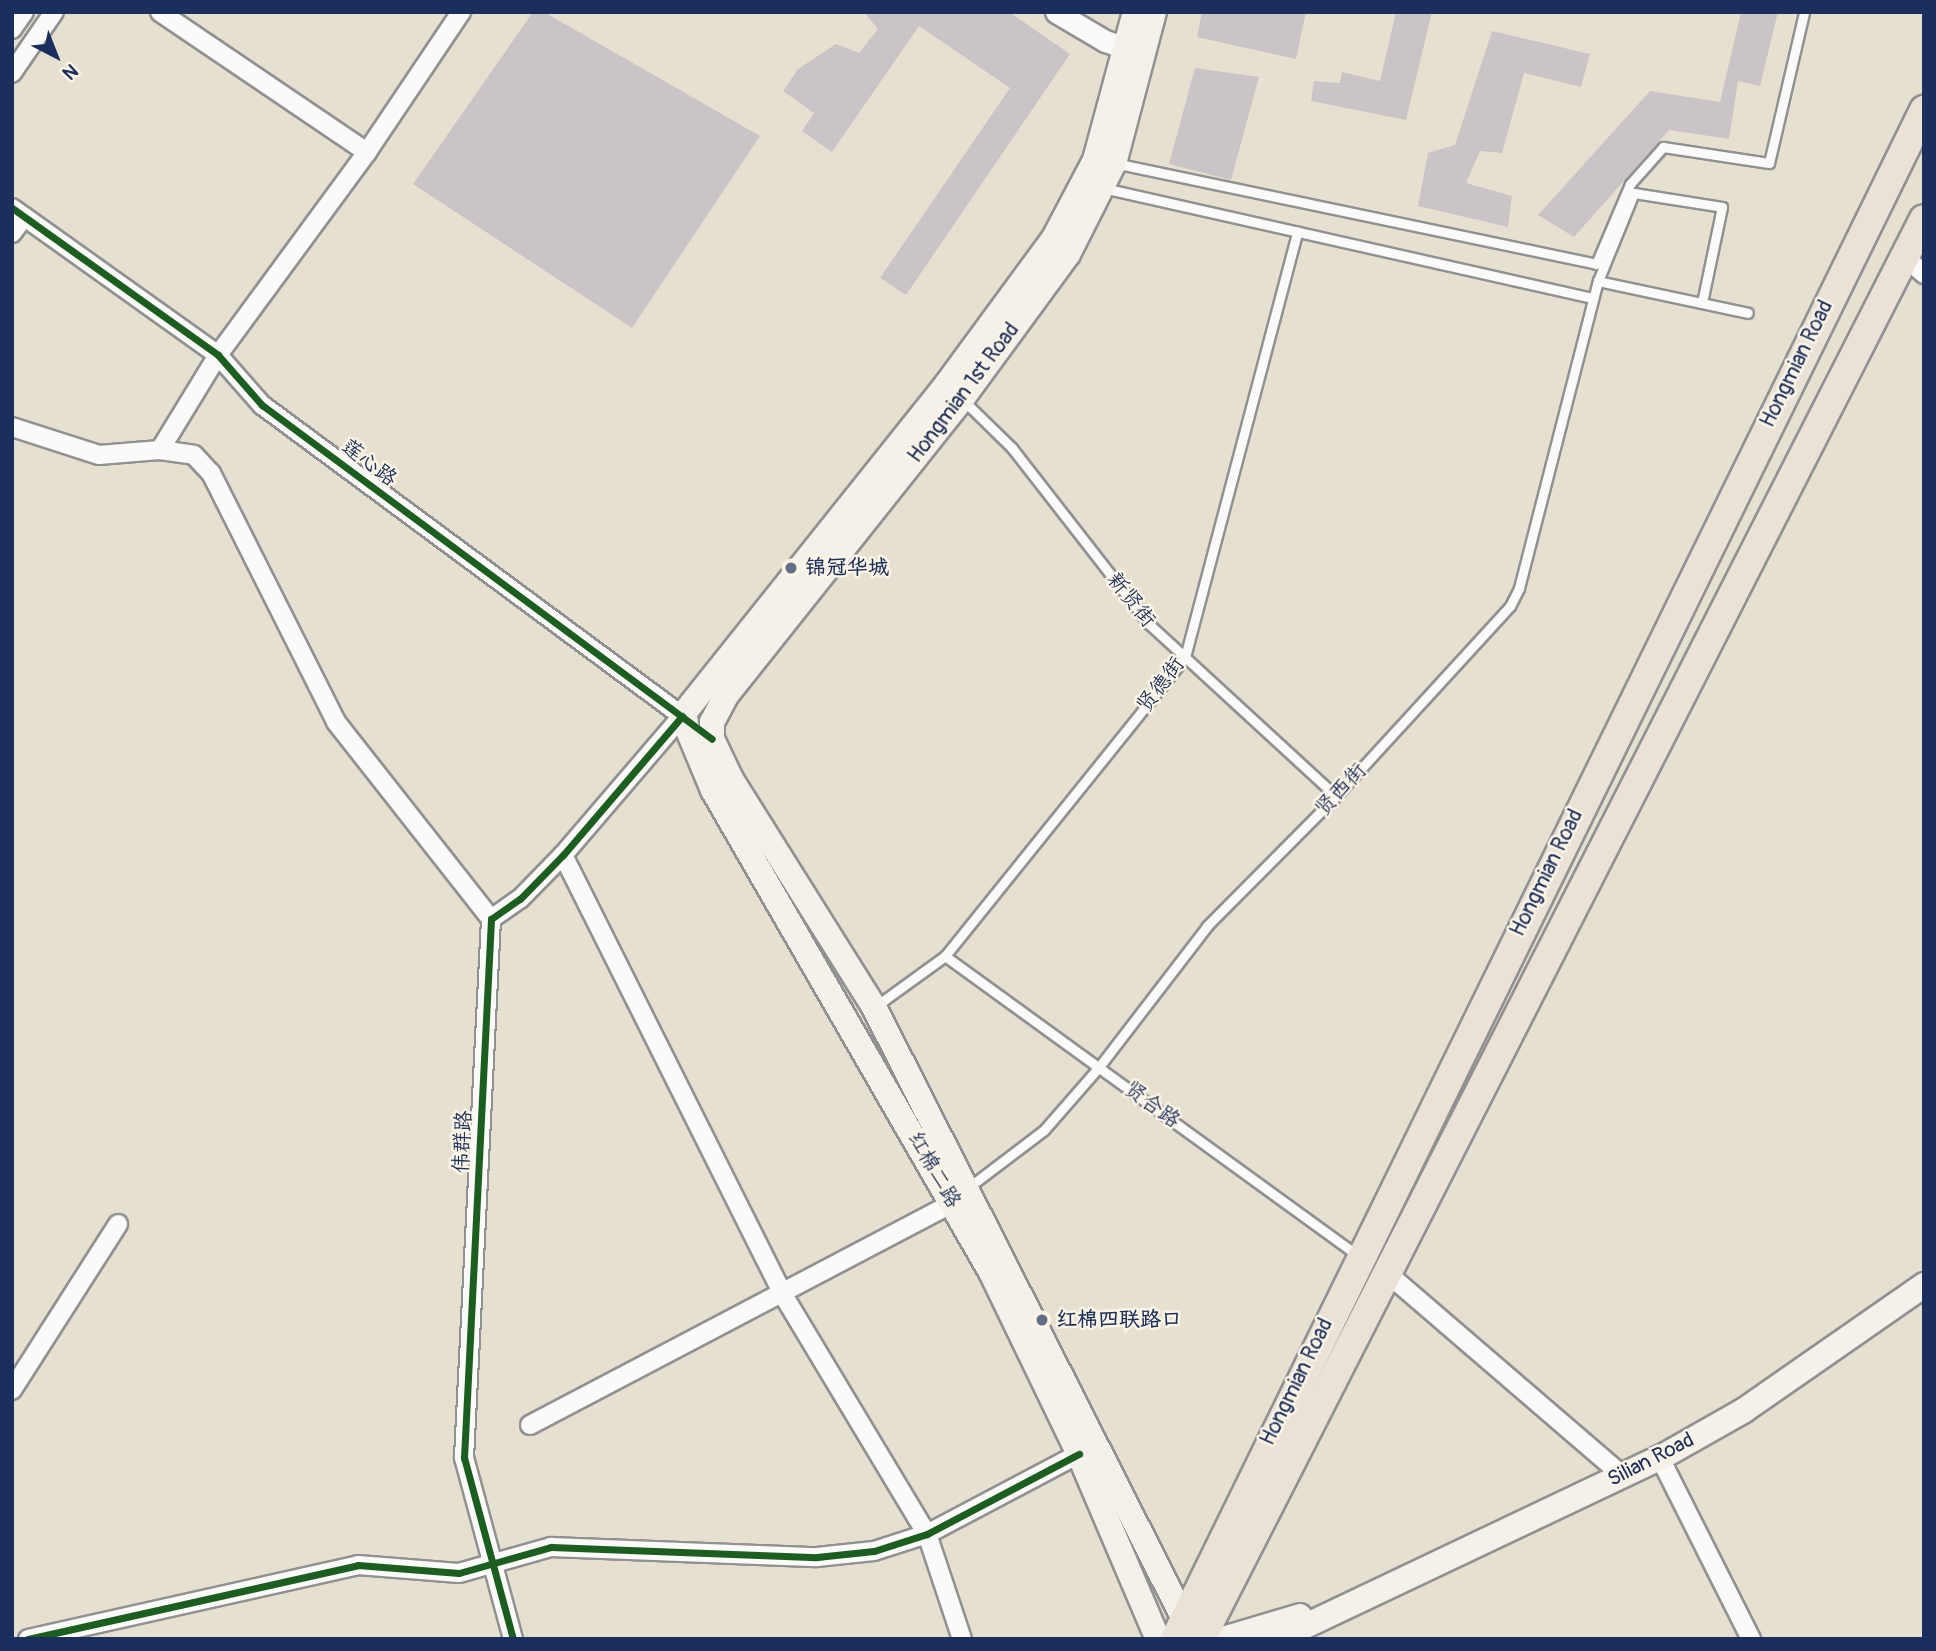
<!DOCTYPE html>
<meta charset="utf-8">
<style>
body{margin:0}
#map{position:relative;width:1936px;height:1651px;overflow:hidden;background:#e6e0d0;font-family:Pangolin,"LXGW WenKai TC",sans-serif}
div>[style]{position:absolute}
.building>*{inset:0;background:#cbc4c6}
.roads{filter:drop-shadow(2px 0 #919191) drop-shadow(-2px 0 #919191) drop-shadow(0 2px #919191) drop-shadow(0 -2px #919191)}
.service>*{height:9px;margin:-4.5px;padding:0 4.5px;transform-origin:4.5px;border-radius:4.5px;background:#fbfaf8}
.minor>*{height:18px;margin:-9px;padding:0 9px;transform-origin:9px;border-radius:9px;background:#fbfaf8}
.tertiary>*{height:21px;margin:-10.5px;padding:0 10.5px;transform-origin:10.5px;border-radius:10.5px;background:#fbfaf8}
.secondary>*{height:24px;margin:-12px;padding:0 12px;transform-origin:12px;border-radius:12px;background:#f4f1ea}
.primary>*{height:28px;margin:-14px;padding:0 14px;transform-origin:14px;border-radius:14px;background:#eae2d6}
.cycleway>*{height:7px;margin:-3.5px;padding:0 3.5px;transform-origin:3.5px;border-radius:3.5px;background:#1b5e20}
.dots>*{width:19px;height:19px;translate:-50% -50%;box-sizing:border-box;border:4px solid #fcf5e5;border-radius:50%}
span{translate:-50% -50%;white-space:nowrap;text-align:center;line-height:1.15;-webkit-text-stroke:5px #fcf5e5;paint-order:stroke}
.street-label{font-size:21px;color:#1b2f5e}
.poi-label{font-size:21px;color:#1b2f5e;font-weight:700}
.left{translate:0 -50%;text-align:left}
.frame{position:absolute;inset:0;border:14px solid #1b2f5e;pointer-events:none}
.north{position:absolute;left:21px;top:21px;width:70px;height:70px;-webkit-text-stroke:5px #fcf5e5;paint-order:stroke;rotate:138deg;font-size:19px;font-weight:700;line-height:28px;text-align:center;color:#1b2f5e}
.north::after{content:'';display:block;margin:auto;width:24px;height:32px;background:#1b2f5e;clip-path:polygon(50% 0,100% 100%,50% 72%,0 100%)}
</style>
<div id="map">
<div class="building">
<i style="clip-path:polygon(533px 12px,544px 12px,760px 136px,632px 328px,413px 184px)"></i>
<i style="clip-path:polygon(864px 12px,1009px 12px,1070px 54px,906px 295px,880px 278px,1010px 88px,919px 26px,832px 152px,802px 131px,814px 113px,783px 91px,798px 69px,836px 44px,859px 53px,878px 29px)"></i>
<i style="clip-path:polygon(1202px 12px,1306px 12px,1296px 59px,1197px 37px)"></i>
<i style="clip-path:polygon(1396px 12px,1432px 12px,1406px 120px,1311px 101px,1314px 81px,1340px 83px,1342px 72px,1380px 81px)"></i>
<i style="clip-path:polygon(1741px 12px,1778px 12px,1760px 86px,1738px 81px,1729px 139px,1669px 130px,1574px 237px,1538px 215px,1650px 91px,1720px 102px)"></i>
<i style="clip-path:polygon(1492px 31px,1590px 54px,1581px 87px,1524px 73px,1502px 153px,1480px 151px,1466px 183px,1512px 196px,1508px 227px,1418px 206px,1428px 153px,1455px 145px)"></i>
<i style="clip-path:polygon(1195px 68px,1259px 77px,1231px 180px,1169px 164px)"></i>
</div>
<div class="roads">
<div class="service">
<i style="left:1114px;top:163px;width:492px;rotate:11.8deg"></i>
<i style="left:1596px;top:264px;width:87px;rotate:-67deg"></i>
<i style="left:1630px;top:184px;width:50px;rotate:-48.3deg"></i>
<i style="left:1663px;top:147px;width:107px;rotate:8.6deg"></i>
<i style="left:1769px;top:163px;width:155px;rotate:-76.9deg"></i>
<i style="left:1103px;top:188px;width:501px;rotate:12.68deg"></i>
<i style="left:1598px;top:281px;width:95px;rotate:-67.8deg"></i>
<i style="left:1634px;top:193px;width:89px;rotate:9deg"></i>
<i style="left:1722px;top:207px;width:98px;rotate:101.8deg"></i>
<i style="left:964px;top:401px;width:67px;rotate:44.4deg"></i>
<i style="left:1012px;top:448px;width:223px;rotate:52.1deg"></i>
<i style="left:1149px;top:624px;width:254px;rotate:42.6deg"></i>
<i style="left:945px;top:956px;width:509px;rotate:35.97deg"></i>
<i style="left:876px;top:1006px;width:85px;rotate:-35.9deg"></i>
<i style="left:945px;top:956px;width:383px;rotate:-51.2deg"></i>
<i style="left:1185px;top:657px;width:440px;rotate:-75.2deg"></i>
<i style="left:969px;top:1187px;width:94px;rotate:-37.2deg"></i>
<i style="left:1044px;top:1130px;width:84px;rotate:-48.9deg"></i>
<i style="left:1099px;top:1067px;width:178px;rotate:-52.5deg"></i>
<i style="left:1207px;top:926px;width:183px;rotate:-45.2deg"></i>
<i style="left:1336px;top:796px;width:258px;rotate:-47.5deg"></i>
<i style="left:1510px;top:606px;width:20px;rotate:-63deg"></i>
<i style="left:1519px;top:588px;width:317px;rotate:-75.6deg"></i>
<i style="left:1598px;top:281px;width:153px;rotate:12deg"></i>
</div>
<div class="minor">
<i style="left:160px;top:12px;width:250px;rotate:34.1deg"></i>
<i style="left:12px;top:29px;width:21px;rotate:-55deg"></i>
<i style="left:12px;top:73px;width:74px;rotate:-55.5deg"></i>
<i style="left:12px;top:208px;width:253px;rotate:35.5deg"></i>
<i style="left:218px;top:355px;width:67px;rotate:48.7deg"></i>
<i style="left:262px;top:405px;width:531px;rotate:36.5deg"></i>
<i style="left:12px;top:233px;width:20px;rotate:-53deg"></i>
<i style="left:1904px;top:256px;width:27px;rotate:42deg"></i>
<i style="left:12px;top:427px;width:91px;rotate:17.8deg"></i>
<i style="left:99px;top:455px;width:61px;rotate:-4.7deg"></i>
<i style="left:160px;top:450px;width:34px;rotate:8deg"></i>
<i style="left:194px;top:455px;width:25px;rotate:47deg"></i>
<i style="left:211px;top:473px;width:279px;rotate:63.3deg"></i>
<i style="left:336px;top:722px;width:251px;rotate:51.8deg"></i>
<i style="left:160px;top:450px;width:111px;rotate:-58.6deg"></i>
<i style="left:218px;top:355px;width:252px;rotate:-53.7deg"></i>
<i style="left:367px;top:152px;width:169px;rotate:-56.1deg"></i>
<i style="left:563px;top:855px;width:490px;rotate:63.4deg"></i>
<i style="left:782px;top:1293px;width:281px;rotate:59deg"></i>
<i style="left:927px;top:1534px;width:111px;rotate:71.6deg"></i>
<i style="left:1387px;top:1273px;width:311px;rotate:40.7deg"></i>
<i style="left:12px;top:1390px;width:197px;rotate:-57.4deg"></i>
<i style="left:530px;top:1425px;width:478px;rotate:-27.7deg"></i>
<i style="left:1660px;top:1458px;width:203px;rotate:63.3deg"></i>
<i style="left:28px;top:1639px;width:338px;rotate:-12.6deg"></i>
<i style="left:358px;top:1565px;width:101px;rotate:4.5deg"></i>
<i style="left:459px;top:1573px;width:96px;rotate:-15.8deg"></i>
<i style="left:551px;top:1547px;width:266px;rotate:2.2deg"></i>
<i style="left:817px;top:1557px;width:57px;rotate:-6deg"></i>
<i style="left:874px;top:1551px;width:56px;rotate:-17.8deg"></i>
<i style="left:927px;top:1534px;width:172px;rotate:-27.8deg"></i>
<i style="left:513px;top:1639px;width:188px;rotate:-105.1deg"></i>
<i style="left:464px;top:1458px;width:540px;rotate:-87.13deg"></i>
<i style="left:491px;top:919px;width:35px;rotate:-35deg"></i>
<i style="left:520px;top:899px;width:62px;rotate:-45.7deg"></i>
<i style="left:563px;top:855px;width:183px;rotate:-49.4deg"></i>
</div>
<div class="tertiary">
<i style="left:1056px;top:12px;width:57px;rotate:30.6deg"></i>
<i style="left:1105px;top:41px;width:35px;rotate:18deg"></i>
</div>
<div class="secondary">
<i style="left:1135px;top:12px;width:153px;rotate:105.1deg"></i>
<i style="left:1095px;top:160px;width:88px;rotate:117.7deg"></i>
<i style="left:1054px;top:238px;width:182px;rotate:126.3deg"></i>
<i style="left:946px;top:385px;width:423px;rotate:128.6deg"></i>
<i style="left:682px;top:716px;width:80px;rotate:67.3deg"></i>
<i style="left:713px;top:790px;width:556px;rotate:60.03deg"></i>
<i style="left:991px;top:1272px;width:202px;rotate:64.2deg"></i>
<i style="left:1079px;top:1454px;width:201px;rotate:66.9deg"></i>
<i style="left:1154px;top:12px;width:156px;rotate:104.8deg"></i>
<i style="left:1114px;top:163px;width:102px;rotate:116.8deg"></i>
<i style="left:1068px;top:254px;width:180px;rotate:126.2deg"></i>
<i style="left:962px;top:399px;width:377px;rotate:128.5deg"></i>
<i style="left:727px;top:694px;width:32px;rotate:118deg"></i>
<i style="left:712px;top:722px;width:17px;rotate:90deg"></i>
<i style="left:712px;top:739px;width:44px;rotate:64.6deg"></i>
<i style="left:731px;top:779px;width:269px;rotate:57.9deg"></i>
<i style="left:874px;top:1007px;width:704px;rotate:63.14deg"></i>
<i style="left:1223px;top:1639px;width:80px;rotate:-16.6deg"></i>
<i style="left:1278px;top:1639px;width:423px;rotate:-25.4deg"></i>
<i style="left:1660px;top:1458px;width:95px;rotate:-29.5deg"></i>
<i style="left:1743px;top:1411px;width:221px;rotate:-34.8deg"></i>
</div>
<div class="primary">
<i style="left:1175px;top:1639px;width:1703px;rotate:-63.9deg"></i>
<i style="left:1201px;top:1639px;width:1593px;rotate:-63.02deg"></i>
</div>
</div>
<div class="cycleway">
<i style="left:12px;top:208px;width:253px;rotate:35.5deg"></i>
<i style="left:218px;top:355px;width:67px;rotate:48.7deg"></i>
<i style="left:262px;top:405px;width:560px;rotate:36.58deg"></i>
<i style="left:28px;top:1639px;width:338px;rotate:-12.6deg"></i>
<i style="left:358px;top:1565px;width:101px;rotate:4.5deg"></i>
<i style="left:459px;top:1573px;width:96px;rotate:-15.8deg"></i>
<i style="left:551px;top:1547px;width:266px;rotate:2.2deg"></i>
<i style="left:817px;top:1557px;width:57px;rotate:-6deg"></i>
<i style="left:874px;top:1551px;width:56px;rotate:-17.8deg"></i>
<i style="left:927px;top:1534px;width:172px;rotate:-27.8deg"></i>
<i style="left:513px;top:1639px;width:188px;rotate:-105.1deg"></i>
<i style="left:464px;top:1458px;width:540px;rotate:-87.13deg"></i>
<i style="left:491px;top:919px;width:35px;rotate:-35deg"></i>
<i style="left:520px;top:899px;width:62px;rotate:-45.7deg"></i>
<i style="left:563px;top:855px;width:183px;rotate:-49.4deg"></i>
</div>
<div class="dots">
<i style="left:791px;top:568px;background:#626d86"></i>
<i style="left:1042px;top:1320px;background:#626d86"></i>
</div>
<div class="street-label">
<span style="left:1797px;top:364px;rotate:-64deg">Hongmian Road</span>
<span style="left:964px;top:393px;rotate:-53deg">Hongmian 1st Road</span>
<span style="left:369px;top:463px;rotate:37deg">莲心路</span>
<span style="left:1131px;top:600px;rotate:51deg">新贤街</span>
<span style="left:1161px;top:685px;rotate:-53deg">贤德街</span>
<span style="left:1341px;top:790px;rotate:-47deg">贤西街</span>
<span style="left:1547px;top:873px;rotate:-64deg">Hongmian Road</span>
<span style="left:1152px;top:1105px;rotate:36deg">贤合路</span>
<span style="left:463px;top:1142px;rotate:-87deg">伟群路</span>
<span style="left:934px;top:1170px;rotate:60deg">红棉二路</span>
<span style="left:1297px;top:1382px;rotate:-64deg">Hongmian Road</span>
<span style="left:1651px;top:1460px;rotate:-27deg">Silian Road</span>
</div>
<div class="poi-label">
<span class="left" style="left:805px;top:568px">锦冠华城</span>
<span class="left" style="left:1056px;top:1320px">红棉四联路口</span>
</div>
<div class="frame"></div>
<div class="north">N</div>
</div>
